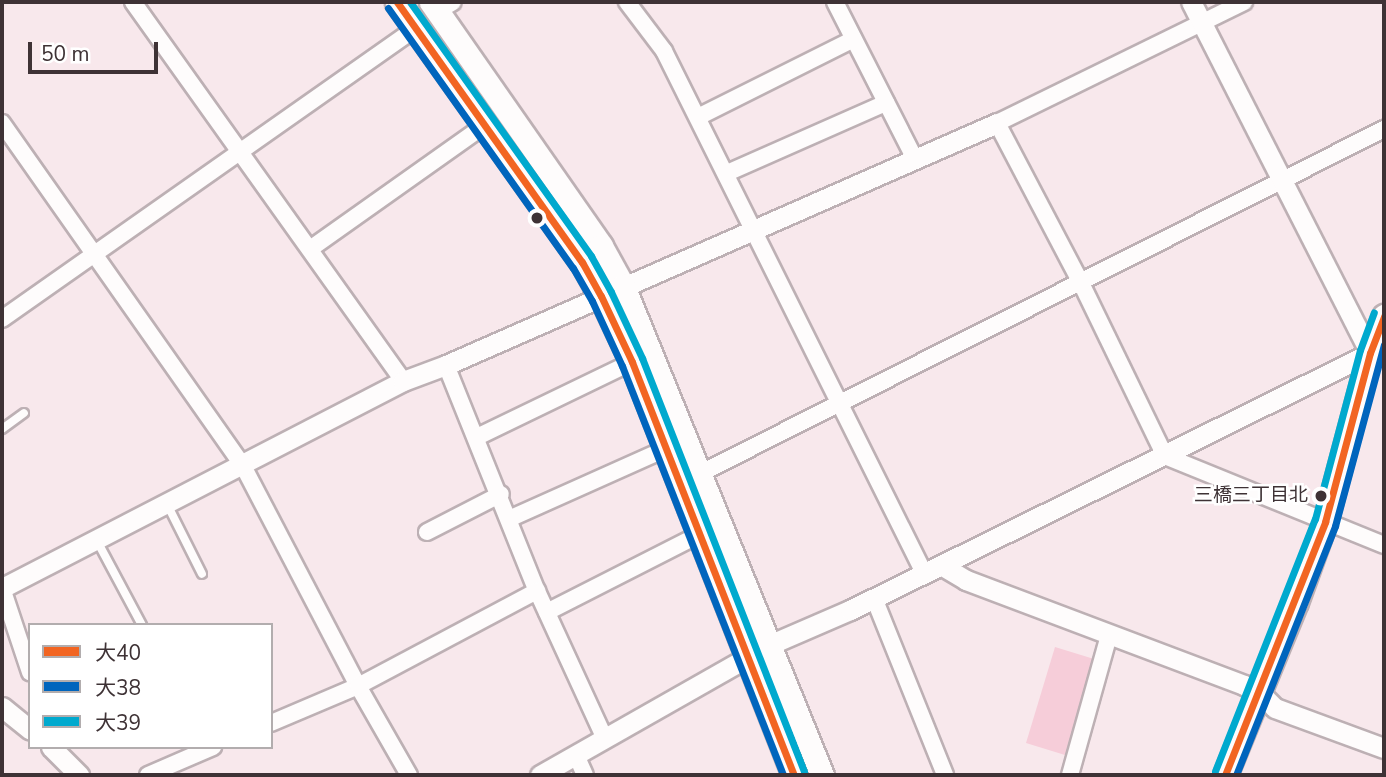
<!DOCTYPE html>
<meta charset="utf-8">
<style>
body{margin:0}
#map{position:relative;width:1386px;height:777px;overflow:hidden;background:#f8e8ec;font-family:"Nunito Sans","Noto Sans JP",sans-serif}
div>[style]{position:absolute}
.green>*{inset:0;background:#f6cdd9}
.roads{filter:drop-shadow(2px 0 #bdb0b4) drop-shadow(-2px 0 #bdb0b4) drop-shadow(0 2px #bdb0b4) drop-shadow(0 -2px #bdb0b4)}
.service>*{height:8px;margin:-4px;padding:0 4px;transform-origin:4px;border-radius:4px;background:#fefcfc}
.minor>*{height:16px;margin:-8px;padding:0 8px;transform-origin:8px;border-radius:8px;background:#fefcfc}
.tertiary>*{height:19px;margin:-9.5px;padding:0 9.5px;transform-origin:9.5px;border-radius:9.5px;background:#fefcfc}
.secondary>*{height:23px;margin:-11.5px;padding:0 11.5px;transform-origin:11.5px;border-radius:11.5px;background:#fefcfc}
.bus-1>*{height:7px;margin:-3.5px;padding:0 3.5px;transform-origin:3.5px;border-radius:3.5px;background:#f26522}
.bus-2>*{height:7px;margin:-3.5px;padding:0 3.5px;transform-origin:3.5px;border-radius:3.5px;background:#0065bd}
.bus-3>*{height:7px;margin:-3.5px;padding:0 3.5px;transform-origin:3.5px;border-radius:3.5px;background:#00a9ce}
.dots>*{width:19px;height:19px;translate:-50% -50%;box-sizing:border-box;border:4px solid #fff;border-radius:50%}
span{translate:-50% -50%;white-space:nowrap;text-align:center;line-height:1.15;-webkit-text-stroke:5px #fff;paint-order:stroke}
.bus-label{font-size:19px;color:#3e3235}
.right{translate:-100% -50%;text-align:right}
.frame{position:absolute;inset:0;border:4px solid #3e3235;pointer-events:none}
.legend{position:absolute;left:28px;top:623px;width:245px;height:126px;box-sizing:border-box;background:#fff;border:2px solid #b2adae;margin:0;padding:9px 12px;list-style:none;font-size:21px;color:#3e3235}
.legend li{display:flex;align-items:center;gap:14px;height:35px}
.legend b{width:35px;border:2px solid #b2adae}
.scale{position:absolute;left:28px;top:42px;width:130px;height:32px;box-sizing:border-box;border:4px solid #3e3235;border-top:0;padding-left:9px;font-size:21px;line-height:24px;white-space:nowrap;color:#3e3235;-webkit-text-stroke:5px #fff;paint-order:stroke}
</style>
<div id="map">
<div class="green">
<i style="clip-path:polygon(1055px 647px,1094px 659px,1065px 755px,1026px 743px)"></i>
</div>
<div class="roads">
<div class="service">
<i style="left:2px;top:429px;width:27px;rotate:-36deg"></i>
<i style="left:167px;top:504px;width:78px;rotate:63.4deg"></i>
<i style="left:96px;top:539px;width:98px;rotate:61.9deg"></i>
</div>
<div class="minor">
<i style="left:133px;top:2px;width:465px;rotate:54.5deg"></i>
<i style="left:627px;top:2px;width:61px;rotate:52.9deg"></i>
<i style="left:664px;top:51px;width:583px;rotate:63.52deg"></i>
<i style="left:835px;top:2px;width:176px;rotate:63deg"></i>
<i style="left:1244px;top:2px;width:275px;rotate:153.9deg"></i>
<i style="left:997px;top:123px;width:181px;rotate:62.3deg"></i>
<i style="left:1081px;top:283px;width:192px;rotate:64.1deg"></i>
<i style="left:1165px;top:456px;width:236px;rotate:22.1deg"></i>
<i style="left:438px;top:11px;width:17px;rotate:-31deg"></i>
<i style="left:698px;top:117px;width:174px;rotate:-26.6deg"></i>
<i style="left:2px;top:123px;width:417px;rotate:54.9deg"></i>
<i style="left:242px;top:464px;width:250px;rotate:62.4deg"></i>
<i style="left:358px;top:686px;width:103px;rotate:60.2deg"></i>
<i style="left:727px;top:173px;width:174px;rotate:-23.8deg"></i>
<i style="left:310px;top:249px;width:214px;rotate:-35.3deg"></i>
<i style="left:2px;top:319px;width:506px;rotate:-35.1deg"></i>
<i style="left:446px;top:365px;width:244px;rotate:68.1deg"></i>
<i style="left:537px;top:591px;width:163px;rotate:65.3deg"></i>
<i style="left:477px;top:437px;width:172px;rotate:-25.8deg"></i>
<i style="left:701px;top:473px;width:765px;rotate:-26.73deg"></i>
<i style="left:511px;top:518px;width:169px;rotate:-24.1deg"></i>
<i style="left:427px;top:532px;width:83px;rotate:-27.2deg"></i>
<i style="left:2px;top:588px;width:89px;rotate:71.6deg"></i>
<i style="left:874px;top:598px;width:191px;rotate:68.1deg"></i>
<i style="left:547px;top:612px;width:169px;rotate:-27deg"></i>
<i style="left:271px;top:723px;width:95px;rotate:-23deg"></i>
<i style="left:358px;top:686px;width:203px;rotate:-28deg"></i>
<i style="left:576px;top:755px;width:22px;rotate:66deg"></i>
<i style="left:148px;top:775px;width:71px;rotate:-23.3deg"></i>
<i style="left:1070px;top:775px;width:145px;rotate:-74.4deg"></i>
</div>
<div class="tertiary">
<i style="left:941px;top:565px;width:29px;rotate:31deg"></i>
<i style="left:966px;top:580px;width:297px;rotate:20.7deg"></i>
<i style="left:1244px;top:685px;width:18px;rotate:27deg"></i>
<i style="left:1260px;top:693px;width:21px;rotate:45deg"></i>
<i style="left:1275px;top:708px;width:116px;rotate:20.2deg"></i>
<i style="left:2px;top:588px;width:451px;rotate:-27.3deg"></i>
<i style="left:403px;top:381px;width:46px;rotate:-20.4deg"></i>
<i style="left:446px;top:365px;width:602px;rotate:-23.71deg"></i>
<i style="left:2px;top:707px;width:36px;rotate:39deg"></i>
<i style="left:51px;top:747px;width:40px;rotate:45deg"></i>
<i style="left:540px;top:775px;width:263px;rotate:-29.6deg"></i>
<i style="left:769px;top:645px;width:88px;rotate:-23.4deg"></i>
<i style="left:850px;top:610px;width:580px;rotate:-26.3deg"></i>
<i style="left:1370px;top:353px;width:394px;rotate:-117deg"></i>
</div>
<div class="secondary">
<i style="left:397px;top:2px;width:319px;rotate:54.6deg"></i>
<i style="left:582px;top:262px;width:39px;rotate:61deg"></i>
<i style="left:601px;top:296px;width:73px;rotate:64.8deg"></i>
<i style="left:632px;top:362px;width:444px;rotate:68.6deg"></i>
<i style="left:431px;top:2px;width:297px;rotate:55.1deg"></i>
<i style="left:601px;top:246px;width:46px;rotate:61.2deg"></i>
<i style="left:623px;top:286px;width:528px;rotate:67.86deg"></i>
<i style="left:1225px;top:775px;width:187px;rotate:-67.7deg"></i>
<i style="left:1296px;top:602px;width:85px;rotate:-70.1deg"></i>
<i style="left:1325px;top:522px;width:175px;rotate:-75.1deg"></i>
<i style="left:1370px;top:353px;width:40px;rotate:-69deg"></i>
</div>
</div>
<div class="bus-1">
<i style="left:397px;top:2px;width:319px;rotate:54.6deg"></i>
<i style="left:582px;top:262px;width:39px;rotate:61deg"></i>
<i style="left:601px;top:296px;width:73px;rotate:64.8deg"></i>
<i style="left:632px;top:362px;width:444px;rotate:68.6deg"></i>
<i style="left:1225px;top:775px;width:272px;rotate:-68.4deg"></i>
<i style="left:1325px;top:522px;width:175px;rotate:-75.1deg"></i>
<i style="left:1370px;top:353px;width:40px;rotate:-69deg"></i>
</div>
<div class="bus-2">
<i style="left:388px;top:8px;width:319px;rotate:54.6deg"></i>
<i style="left:573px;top:268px;width:38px;rotate:60deg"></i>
<i style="left:592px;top:301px;width:72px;rotate:65.2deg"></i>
<i style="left:622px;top:366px;width:440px;rotate:68.5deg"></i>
<i style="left:1236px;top:775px;width:268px;rotate:-68.3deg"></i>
<i style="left:1335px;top:526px;width:188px;rotate:-74.9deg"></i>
</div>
<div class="bus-3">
<i style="left:410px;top:2px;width:312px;rotate:54.5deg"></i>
<i style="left:591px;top:256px;width:41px;rotate:60.9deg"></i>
<i style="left:611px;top:292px;width:73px;rotate:64.8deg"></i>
<i style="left:642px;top:358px;width:444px;rotate:68.6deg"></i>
<i style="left:1215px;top:771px;width:271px;rotate:-68.4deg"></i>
<i style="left:1315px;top:519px;width:175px;rotate:-75.1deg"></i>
<i style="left:1360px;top:350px;width:40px;rotate:-69.8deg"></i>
</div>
<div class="dots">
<i style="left:537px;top:218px;background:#3e3235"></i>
<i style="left:1321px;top:496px;background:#3e3235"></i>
</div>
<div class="bus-label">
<span class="right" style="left:1308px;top:496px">三橋三丁目北</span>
</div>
<div class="frame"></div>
<ul class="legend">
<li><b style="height:9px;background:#f26522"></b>大40</li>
<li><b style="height:9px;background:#0065bd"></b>大38</li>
<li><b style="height:9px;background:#00a9ce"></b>大39</li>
</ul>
<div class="scale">50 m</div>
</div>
